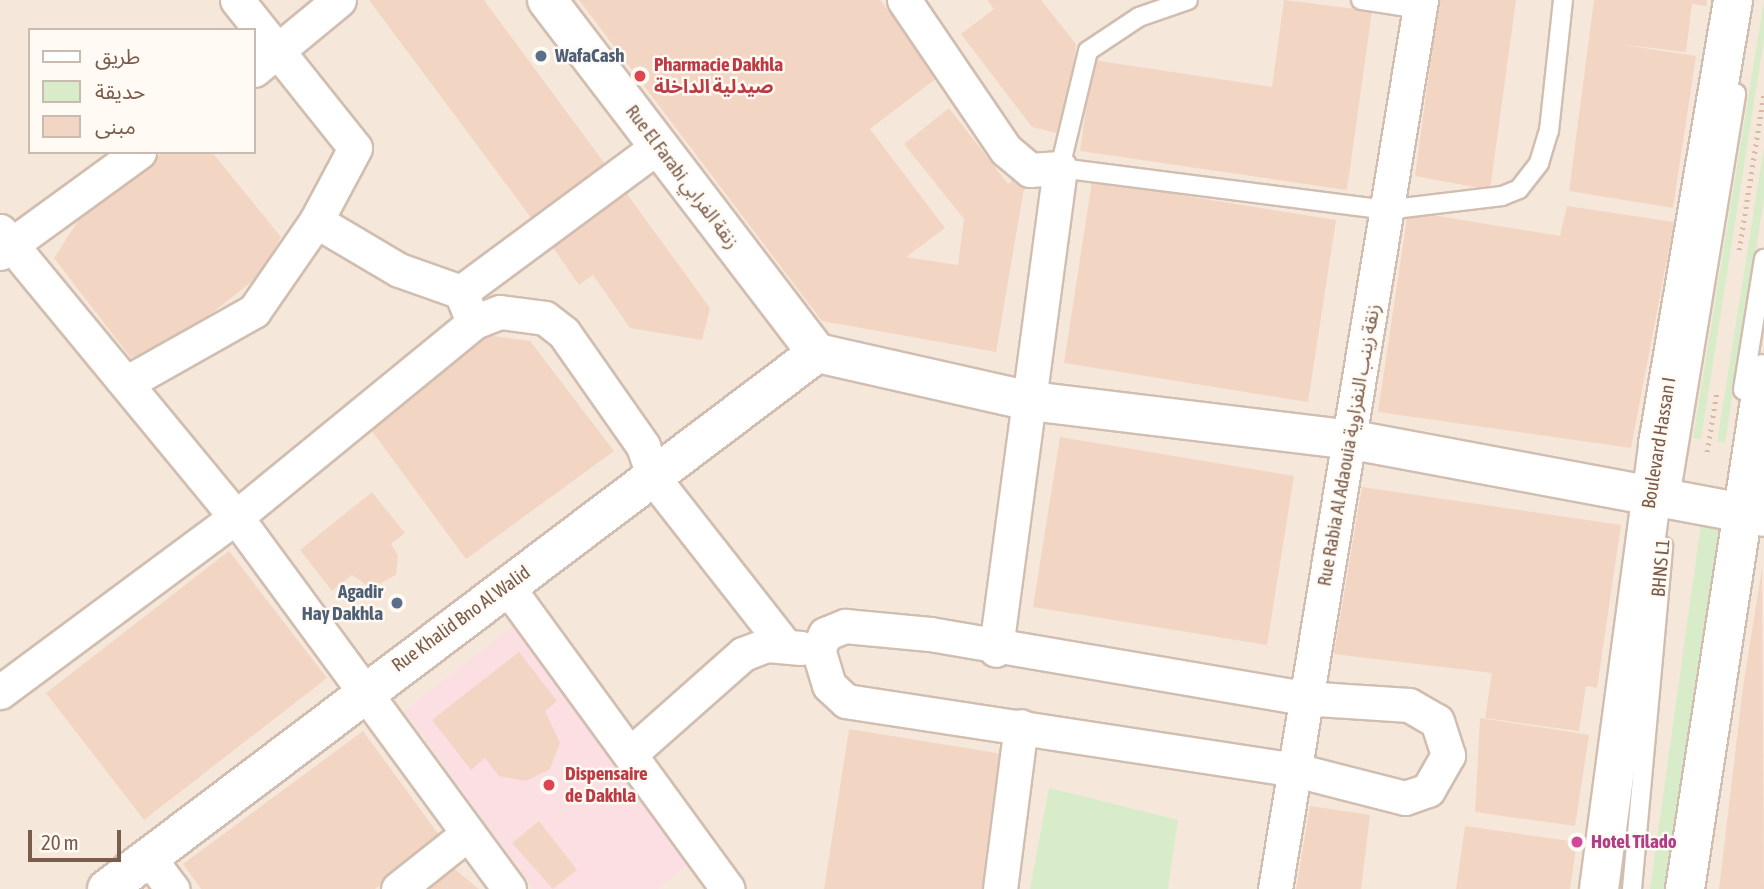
<!DOCTYPE html>
<meta charset="utf-8">
<style>
body{margin:0}
#map{position:relative;width:1764px;height:889px;overflow:hidden;background:#fdf6ec;font-family:"Asap Condensed","Noto Sans Arabic",sans-serif}
div>[style]{position:absolute}
.residential>*{inset:0;background:#f5e8da}
.medical>*{inset:0;background:#fbdfe3}
.green>*{inset:0;background:#d8ecc9}
.building>*{inset:0;background:#f3d5c3}
.path>*{height:4.5px;margin-top:-2.25px;transform-origin:0;background:repeating-linear-gradient(90deg,#d9b8a5 0 2px,transparent 0 7px)}
.roads{filter:drop-shadow(2px 0 #d1beb0) drop-shadow(-2px 0 #d1beb0) drop-shadow(0 2px #d1beb0) drop-shadow(0 -2px #d1beb0)}
.lane>*{height:18px;margin:-9px;padding:0 9px;transform-origin:9px;border-radius:9px;background:#fff}
.street>*{height:33px;margin:-16.5px;padding:0 16.5px;transform-origin:16.5px;border-radius:16.5px;background:#fff}
.secondary>*{height:38px;margin:-19px;padding:0 19px;transform-origin:19px;border-radius:19px;background:#fff}
.dots>*{width:19px;height:19px;translate:-50% -50%;box-sizing:border-box;border:4px solid #fffaf3;border-radius:50%}
span{translate:-50% -50%;white-space:nowrap;text-align:center;line-height:1.15;-webkit-text-stroke:5px #fffaf3;paint-order:stroke}
.service-label{font-size:19px;color:#4e5e75;font-weight:700}
.left{translate:0 -50%;text-align:left}
.right{translate:-100% -50%;text-align:right}
.health-label{font-size:19px;color:#be3a42;font-weight:700}
.street-label{font-size:19px;color:#7a5c4d}
.hotel-label{font-size:19px;color:#b23c85;font-weight:700}
.legend{position:absolute;left:28px;top:28px;width:228px;height:126px;box-sizing:border-box;background:#fffaf3;border:2px solid #cabbb1;margin:0;padding:9px 12px;list-style:none;font-size:21px;color:#7a5c4d}
.legend li{display:flex;align-items:center;gap:14px;height:35px}
.legend b{width:35px;border:2px solid #cabbb1}
.scale{position:absolute;left:28px;top:830px;width:93px;height:32px;box-sizing:border-box;border:4px solid #7a5c4d;border-top:0;padding-left:9px;font-size:21px;line-height:24px;white-space:nowrap;color:#7a5c4d;-webkit-text-stroke:5px #fffaf3;paint-order:stroke}
</style>
<div id="map">
<div class="residential">
<i style="clip-path:polygon(evenodd,0 0,1764px 0,1764px 889px,0 889px,0 0,30px 30px,254px 30px,254px 152px,30px 152px,30px 30px)"></i>
</div>
<div class="medical">
<i style="clip-path:polygon(519px 622px,696px 859px,658px 889px,534px 889px,404px 711px)"></i>
</div>
<div class="green">
<i style="clip-path:polygon(1764px 0,1764px 39px,1701px 439px,1693px 438px)"></i>
<i style="clip-path:polygon(1764px 147px,1764px 199px,1725px 443px,1717px 442px)"></i>
<i style="clip-path:polygon(1701px 524px,1733px 526px,1679px 889px,1650px 889px)"></i>
<i style="clip-path:polygon(1049px 788px,1178px 820px,1168px 889px,1030px 889px)"></i>
</div>
<div class="building">
<i style="clip-path:polygon(369px 0,484px 0,605px 164px,532px 219px)"></i>
<i style="clip-path:polygon(579px 0,880px 0,938px 77px,870px 129px,945px 228px,906px 257px,958px 265px,964px 219px,904px 144px,949px 108px,1008px 184px,1021px 174px,1026px 177px,996px 352px,822px 321px)"></i>
<i style="clip-path:polygon(987px 0,1041px 0,1076px 44px,1065px 135px,1032px 127px,961px 34px,994px 9px)"></i>
<i style="clip-path:polygon(1284px 0,1372px 11px,1347px 190px,1080px 151px,1093px 60px,1272px 87px)"></i>
<i style="clip-path:polygon(1439px 0,1516px 0,1490px 190px,1415px 176px)"></i>
<i style="clip-path:polygon(1594px 0,1707px 0,1706px 6px,1692px 4px,1686px 52px,1617px 44px,1696px 56px,1673px 208px,1569px 191px)"></i>
<i style="clip-path:polygon(163px 152px,212px 152px,281px 237px,260px 275px,178px 340px,131px 358px,54px 258px,80px 218px)"></i>
<i style="clip-path:polygon(1092px 181px,1336px 220px,1308px 402px,1064px 363px)"></i>
<i style="clip-path:polygon(619px 183px,710px 308px,702px 340px,630px 328px,593px 275px,579px 285px,545px 236px)"></i>
<i style="clip-path:polygon(1567px 206px,1674px 222px,1631px 448px,1378px 412px,1408px 211px,1560px 236px)"></i>
<i style="clip-path:polygon(486px 335px,530px 341px,614px 451px,466px 559px,366px 423px)"></i>
<i style="clip-path:polygon(1060px 437px,1294px 476px,1267px 645px,1033px 607px)"></i>
<i style="clip-path:polygon(1362px 487px,1621px 525px,1597px 688px,1586px 686px,1579px 731px,1485px 718px,1492px 673px,1334px 654px)"></i>
<i style="clip-path:polygon(372px 492px,405px 533px,391px 544px,398px 555px,396px 575px,371px 588px,352px 575px,332px 591px,300px 550px)"></i>
<i style="clip-path:polygon(229px 551px,327px 678px,144px 820px,46px 693px)"></i>
<i style="clip-path:polygon(1762px 568px,1764px 889px,1719px 889px,1743px 687px)"></i>
<i style="clip-path:polygon(519px 652px,557px 701px,545px 711px,560px 743px,550px 769px,526px 781px,499px 776px,485px 758px,471px 770px,432px 720px)"></i>
<i style="clip-path:polygon(1480px 718px,1589px 735px,1575px 826px,1475px 812px)"></i>
<i style="clip-path:polygon(849px 729px,1009px 755px,987px 889px,824px 889px)"></i>
<i style="clip-path:polygon(363px 731px,442px 839px,375px 889px,201px 889px,183px 864px)"></i>
<i style="clip-path:polygon(1310px 806px,1370px 815px,1361px 889px,1296px 889px)"></i>
<i style="clip-path:polygon(539px 821px,577px 870px,553px 889px,512px 843px)"></i>
<i style="clip-path:polygon(1465px 826px,1577px 842px,1570px 889px,1456px 889px)"></i>
<i style="clip-path:polygon(446px 862px,479px 889px,412px 889px)"></i>
</div>
<div class="path">
<i style="left:1739px;top:250px;width:159px;rotate:-81deg"></i>
<i style="left:1707px;top:452px;width:63px;rotate:-80.8deg"></i>
</div>
<div class="roads">
<div class="lane">
<i style="left:1188px;top:0;width:52px;rotate:160.9deg"></i>
<i style="left:1139px;top:17px;width:61px;rotate:146.3deg"></i>
<i style="left:1088px;top:51px;width:120px;rotate:103.5deg"></i>
<i style="left:1060px;top:168px;width:329px;rotate:7.3deg"></i>
<i style="left:1386px;top:210px;width:117px;rotate:-6.9deg"></i>
<i style="left:1502px;top:196px;width:18px;rotate:-22deg"></i>
<i style="left:1519px;top:189px;width:33px;rotate:-52deg"></i>
<i style="left:1539px;top:163px;width:34px;rotate:-73deg"></i>
<i style="left:1549px;top:131px;width:132px;rotate:-83.9deg"></i>
<i style="left:1361px;top:0;width:60px;rotate:8.7deg"></i>
<i style="left:1743px;top:390px;width:133px;rotate:-80.9deg"></i>
<i style="left:1669px;top:504px;width:416px;rotate:-80.7deg"></i>
<i style="left:1632px;top:889px;width:344px;rotate:-84.8deg"></i>
</div>
<div class="street">
<i style="left:237px;top:0;width:189px;rotate:51.4deg"></i>
<i style="left:355px;top:148px;width:83px;rotate:118.1deg"></i>
<i style="left:904px;top:0;width:181px;rotate:55.8deg"></i>
<i style="left:1006px;top:150px;width:31px;rotate:40deg"></i>
<i style="left:1030px;top:170px;width:30px;rotate:-4deg"></i>
<i style="left:1060px;top:168px;width:486px;rotate:97.6deg"></i>
<i style="left:254px;top:70px;width:110px;rotate:-39.5deg"></i>
<i style="left:0;top:231px;width:371px;rotate:50.5deg"></i>
<i style="left:236px;top:517px;width:461px;rotate:53.7deg"></i>
<i style="left:0;top:253px;width:172px;rotate:-36deg"></i>
<i style="left:469px;top:312px;width:22px;rotate:-112deg"></i>
<i style="left:461px;top:292px;width:245px;rotate:-36.5deg"></i>
<i style="left:126px;top:383px;width:147px;rotate:-29.4deg"></i>
<i style="left:254px;top:311px;width:109px;rotate:-55.4deg"></i>
<i style="left:316px;top:221px;width:96px;rotate:30.6deg"></i>
<i style="left:399px;top:270px;width:66px;rotate:19.5deg"></i>
<i style="left:506px;top:585px;width:376px;rotate:53.9deg"></i>
<i style="left:845px;top:626px;width:85px;rotate:5.4deg"></i>
<i style="left:930px;top:634px;width:378px;rotate:9.7deg"></i>
<i style="left:1303px;top:698px;width:106px;rotate:3.8deg"></i>
<i style="left:1409px;top:705px;width:32px;rotate:30deg"></i>
<i style="left:1437px;top:721px;width:36px;rotate:72deg"></i>
<i style="left:1448px;top:755px;width:40px;rotate:119.7deg"></i>
<i style="left:1428px;top:790px;width:24px;rotate:161deg"></i>
<i style="left:1405px;top:798px;width:113px;rotate:-165.6deg"></i>
<i style="left:1296px;top:770px;width:455px;rotate:-171.3deg"></i>
<i style="left:846px;top:701px;width:23px;rotate:-137deg"></i>
<i style="left:829px;top:685px;width:37px;rotate:-107deg"></i>
<i style="left:818px;top:650px;width:17px;rotate:-66deg"></i>
<i style="left:825px;top:634px;width:22px;rotate:-22deg"></i>
<i style="left:0;top:692px;width:294px;rotate:-36.6deg"></i>
<i style="left:236px;top:517px;width:308px;rotate:-39.3deg"></i>
<i style="left:474px;top:322px;width:28px;rotate:-21deg"></i>
<i style="left:500px;top:312px;width:45px;rotate:7.6deg"></i>
<i style="left:545px;top:318px;width:24px;rotate:38deg"></i>
<i style="left:564px;top:333px;width:138px;rotate:55deg"></i>
<i style="left:643px;top:446px;width:36px;rotate:71deg"></i>
<i style="left:655px;top:480px;width:211px;rotate:51.9deg"></i>
<i style="left:630px;top:754px;width:151px;rotate:-41.5deg"></i>
<i style="left:743px;top:654px;width:26px;rotate:-21deg"></i>
<i style="left:767px;top:645px;width:34px;rotate:5deg"></i>
<i style="left:149px;top:858px;width:39px;rotate:53deg"></i>
<i style="left:398px;top:889px;width:87px;rotate:-38.5deg"></i>
<i style="left:1000px;top:889px;width:164px;rotate:-82.7deg"></i>
<i style="left:1275px;top:889px;width:901px;rotate:-80.67deg"></i>
</div>
<div class="secondary">
<i style="left:547px;top:0;width:444px;rotate:52.6deg"></i>
<i style="left:817px;top:353px;width:218px;rotate:12.7deg"></i>
<i style="left:1030px;top:401px;width:325px;rotate:6.9deg"></i>
<i style="left:1353px;top:440px;width:418px;rotate:10.6deg"></i>
<i style="left:107px;top:889px;width:890px;rotate:-37.05deg"></i>
<i style="left:1599px;top:889px;width:449px;rotate:-82.4deg"></i>
<i style="left:1658px;top:444px;width:450px;rotate:-80.4deg"></i>
<i style="left:1685px;top:889px;width:521px;rotate:-81.28deg"></i>
</div>
</div>
<div class="dots">
<i style="left:541px;top:56px;background:#5c6f8a"></i>
<i style="left:640px;top:76px;background:#e0444e"></i>
<i style="left:397px;top:603px;background:#5c6f8a"></i>
<i style="left:549px;top:785px;background:#e0444e"></i>
<i style="left:1577px;top:842px;background:#d1479c"></i>
</div>
<div class="service-label">
<span class="left" style="left:555px;top:56px">WafaCash</span>
<span class="right" style="left:383px;top:603px">Agadir<br>Hay Dakhla</span>
</div>
<div class="health-label">
<span class="left" style="left:654px;top:76px">Pharmacie Dakhla<br>صيدلية الداخلة</span>
<span class="left" style="left:565px;top:785px">Dispensaire<br>de Dakhla</span>
</div>
<div class="street-label">
<span style="left:682px;top:177px;rotate:53deg">Rue El Farabi زنقة الفرابي</span>
<span style="left:1659px;top:443px;rotate:-81deg">Boulevard Hassan I</span>
<span style="left:1349px;top:445px;rotate:-80deg">Rue Rabia Al Adaouia زنقة زينب النفزاوية</span>
<span style="left:1661px;top:568px;rotate:-85deg">BHNS L1</span>
<span style="left:461px;top:619px;rotate:-36deg">Rue Khalid Bno Al Walid</span>
</div>
<div class="hotel-label">
<span class="left" style="left:1591px;top:842px">Hotel Tilado</span>
</div>
<ul class="legend">
<li><b style="height:9px;background:#fff"></b>طريق</li>
<li><b style="height:19px;background:#d8ecc9"></b>حديقة</li>
<li><b style="height:19px;background:#f3d5c3"></b>مبنى</li>
</ul>
<div class="scale">20 m</div>
</div>
